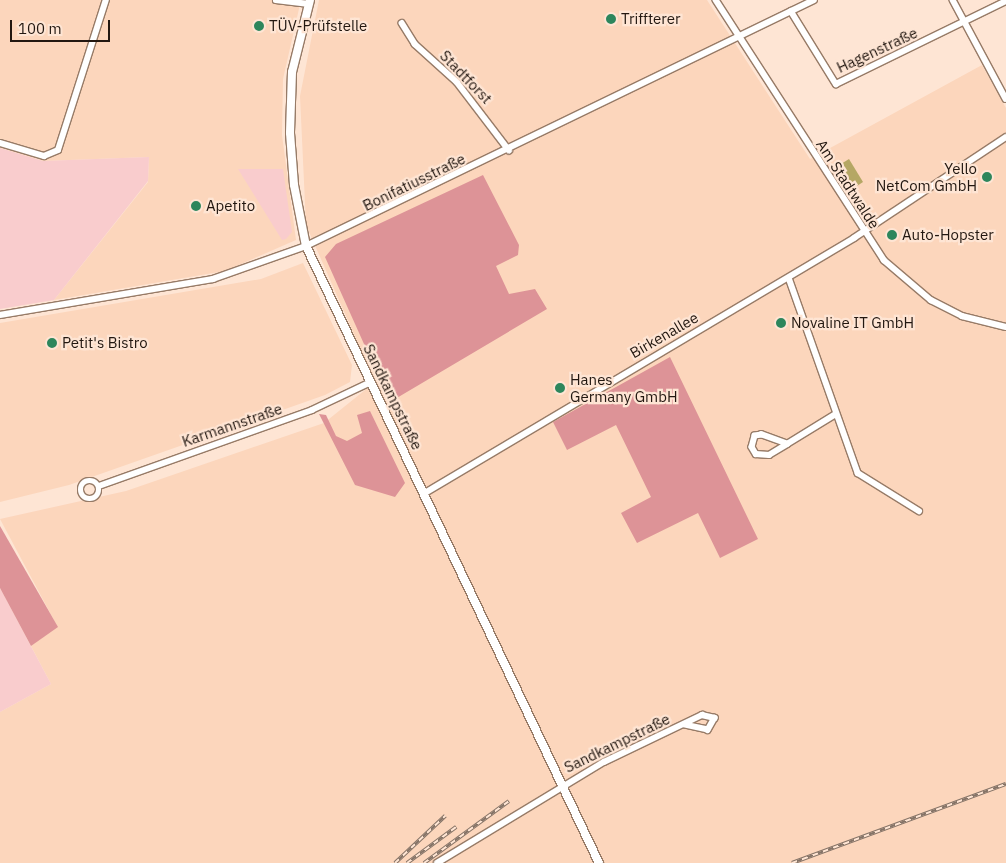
<!DOCTYPE html>
<meta charset="utf-8">
<style>
body{margin:0}
#map{position:relative;width:1006px;height:863px;overflow:hidden;background:#fee5d4;font-family:"IBM Plex Sans",sans-serif}
div>[style]{position:absolute}
.built>*{inset:0;background:#fcd6bc}
.green>*{inset:0;background:#f9cccd}
.forest>*{inset:0;background:#dd9397}
.water>*{inset:0;background:#b5a764}
.roads{filter:drop-shadow(1px 0 #977b67) drop-shadow(-1px 0 #977b67) drop-shadow(0 1px #977b67) drop-shadow(0 -1px #977b67)}
.street>*{height:5.5px;margin:-2.75px;padding:0 2.75px;transform-origin:2.75px;border-radius:2.75px;background:#fff}
.street>.ring{margin:-2.75px;padding:0;box-sizing:content-box;background:none;border:5.5px solid #fff;border-radius:50%}
.secondary>*{height:8px;margin:-4px;padding:0 4px;transform-origin:4px;border-radius:4px;background:#fff}
.rail>*{height:4px;margin-top:-2px;transform-origin:0;background:repeating-linear-gradient(90deg,#fee5d4 0 5.5px,#847367 0 11px);box-sizing:border-box;border-block:1px solid #847367}
.dots>*{width:14px;height:14px;translate:-50% -50%;box-sizing:border-box;border:2px solid #fee5d4;border-radius:50%}
span{translate:-50% -50%;white-space:nowrap;text-align:center;line-height:1.15;-webkit-text-stroke:4.5px #fee5d4;paint-order:stroke}
.poi-label{font-size:15px;color:#221710}
.left{translate:0 -50%;text-align:left}
.right{translate:-100% -50%;text-align:right}
.street-label{font-size:15px;color:#221710}
.scale{position:absolute;left:10px;top:20px;width:100px;height:22px;box-sizing:border-box;border:2px solid #221710;border-top:0;padding-left:6px;font-size:15px;line-height:18px;white-space:nowrap;color:#221710;-webkit-text-stroke:4px #fee5d4;paint-order:stroke}
</style>
<div id="map">
<div class="built">
<i style="clip-path:polygon(0 0,301px 0,283px 79px,282px 135px,296px 240px,225px 271px,54px 300px,148px 182px,149px 157px,43px 161px,0 148px)"></i>
<i style="clip-path:polygon(319px 0,707px 0,810px 159px,982px 65px,1006px 108px,1006px 863px,0 863px,0 712px,51px 684px,31px 646px,56px 624px,0 519px,126px 491px,324px 423px,375px 382px,306px 225px,300px 96px)"></i>
<i style="clip-path:polygon(303px 263px,352px 365px,350px 382px,325px 395px,69px 485px,0 502px,0 323px,261px 279px)"></i>
</div>
<div class="green">
<i style="clip-path:polygon(0 148px,43px 161px,149px 157px,148px 181px,54px 300px,0 309px)"></i>
<i style="clip-path:polygon(238px 169px,283px 169px,292px 232px,286px 239px,282px 240px)"></i>
<i style="clip-path:polygon(0 588px,51px 684px,0 712px)"></i>
</div>
<div class="forest">
<i style="clip-path:polygon(483px 175px,519px 245px,518px 255px,496px 266px,509px 294px,535px 289px,547px 309px,390px 402px,325px 257px,336px 244px)"></i>
<i style="clip-path:polygon(670px 357px,758px 539px,720px 558px,698px 513px,637px 543px,621px 513px,651px 497px,616px 425px,567px 450px,553px 422px)"></i>
<i style="clip-path:polygon(370px 411px,405px 483px,395px 497px,355px 485px,319px 414px,326px 415px,336px 436px,347px 441px,362px 433px,357px 415px)"></i>
<i style="clip-path:polygon(0 526px,58px 627px,31px 646px,0 588px)"></i>
</div>
<div class="water">
<i style="clip-path:polygon(849px 159px,863px 182px,848px 192px,833px 169px)"></i>
</div>
<div class="roads">
<div class="street">
<i style="left:276px;top:0;width:33px;rotate:7deg"></i>
<i style="left:716px;top:0;width:310px;rotate:57.1deg"></i>
<i style="left:884px;top:260px;width:62px;rotate:40.4deg"></i>
<i style="left:931px;top:300px;width:35px;rotate:27deg"></i>
<i style="left:962px;top:316px;width:45px;rotate:14deg"></i>
<i style="left:953px;top:0;width:112px;rotate:61.8deg"></i>
<i style="left:791px;top:11px;width:86px;rotate:58.3deg"></i>
<i style="left:836px;top:84px;width:189px;rotate:-26deg"></i>
<i style="left:402px;top:23px;width:25px;rotate:58deg"></i>
<i style="left:415px;top:44px;width:57px;rotate:42.1deg"></i>
<i style="left:457px;top:82px;width:86px;rotate:52.6deg"></i>
<i style="left:0;top:143px;width:46px;rotate:16.5deg"></i>
<i style="left:44px;top:156px;width:15px;rotate:-23deg"></i>
<i style="left:58px;top:150px;width:157px;rotate:-72.3deg"></i>
<i style="left:789px;top:278px;width:207px;rotate:70.5deg"></i>
<i style="left:858px;top:473px;width:72px;rotate:31.9deg"></i>
<i style="left:0;top:315px;width:216px;rotate:-9.6deg"></i>
<i style="left:213px;top:279px;width:99px;rotate:-19.5deg"></i>
<i style="left:306px;top:246px;width:564px;rotate:-25.84deg"></i>
<i style="left:787px;top:444px;width:27px;rotate:-160deg"></i>
<i style="left:762px;top:435px;width:7px;rotate:172deg"></i>
<i style="left:755px;top:436px;width:11px;rotate:105deg"></i>
<i style="left:752px;top:447px;width:8px;rotate:60deg"></i>
<i style="left:756px;top:454px;width:13px;rotate:4deg"></i>
<i style="left:769px;top:455px;width:21px;rotate:-31deg"></i>
<i style="left:787px;top:444px;width:57px;rotate:-31.5deg"></i>
<i class="ring" style="left:81px;top:481px;width:12.5px;height:12.5px"></i>
<i style="left:99px;top:486px;width:226px;rotate:-19.6deg"></i>
<i style="left:312px;top:410px;width:65px;rotate:-25.4deg"></i>
<i style="left:425px;top:493px;width:499px;rotate:-30.7deg"></i>
<i style="left:854px;top:238px;width:182px;rotate:-33.6deg"></i>
<i style="left:437px;top:863px;width:195px;rotate:-31.2deg"></i>
<i style="left:604px;top:762px;width:109px;rotate:-25.6deg"></i>
<i style="left:702px;top:715px;width:13px;rotate:13deg"></i>
<i style="left:715px;top:718px;width:14px;rotate:120deg"></i>
<i style="left:708px;top:730px;width:24px;rotate:-168deg"></i>
</div>
<div class="secondary">
<i style="left:310px;top:0;width:74px;rotate:104deg"></i>
<i style="left:292px;top:72px;width:61px;rotate:91.9deg"></i>
<i style="left:290px;top:133px;width:52px;rotate:85.6deg"></i>
<i style="left:294px;top:185px;width:62px;rotate:78.9deg"></i>
<i style="left:306px;top:246px;width:683px;rotate:64.6deg"></i>
</div>
</div>
<div class="rail">
<i style="left:395px;top:863px;width:69px;rotate:-43.2deg"></i>
<i style="left:407px;top:863px;width:61px;rotate:-36.3deg"></i>
<i style="left:424px;top:863px;width:105px;rotate:-36.1deg"></i>
<i style="left:792px;top:863px;width:228px;rotate:-20.3deg"></i>
</div>
<div class="dots">
<i style="left:611px;top:19px;background:#2d865c"></i>
<i style="left:259px;top:26px;background:#2d865c"></i>
<i style="left:987px;top:177px;background:#2d865c"></i>
<i style="left:196px;top:206px;background:#2d865c"></i>
<i style="left:892px;top:235px;background:#2d865c"></i>
<i style="left:781px;top:323px;background:#2d865c"></i>
<i style="left:52px;top:343px;background:#2d865c"></i>
<i style="left:560px;top:388px;background:#2d865c"></i>
</div>
<div class="poi-label">
<span class="left" style="left:621px;top:19px">Triffterer</span>
<span class="left" style="left:269px;top:26px">TÜV-Prüfstelle</span>
<span class="right" style="left:977px;top:177px">Yello<br>NetCom GmbH</span>
<span class="left" style="left:206px;top:206px">Apetito</span>
<span class="left" style="left:902px;top:235px">Auto-Hopster</span>
<span class="left" style="left:791px;top:323px">Novaline IT GmbH</span>
<span class="left" style="left:62px;top:343px">Petit's Bistro</span>
<span class="left" style="left:570px;top:388px">Hanes<br>Germany GmbH</span>
</div>
<div class="street-label">
<span style="left:877px;top:50px;rotate:-25deg">Hagenstraße</span>
<span style="left:466px;top:77px;rotate:46deg">Stadtforst</span>
<span style="left:414px;top:182px;rotate:-26deg">Bonifatiusstraße</span>
<span style="left:848px;top:184px;rotate:57deg">Am Stadtwalde</span>
<span style="left:664px;top:335px;rotate:-30deg">Birkenallee</span>
<span style="left:393px;top:397px;rotate:64deg">Sandkampstraße</span>
<span style="left:232px;top:425px;rotate:-19deg">Karmannstraße</span>
<span style="left:617px;top:743px;rotate:-26deg">Sandkampstraße</span>
</div>
<div class="scale">100 m</div>
</div>
